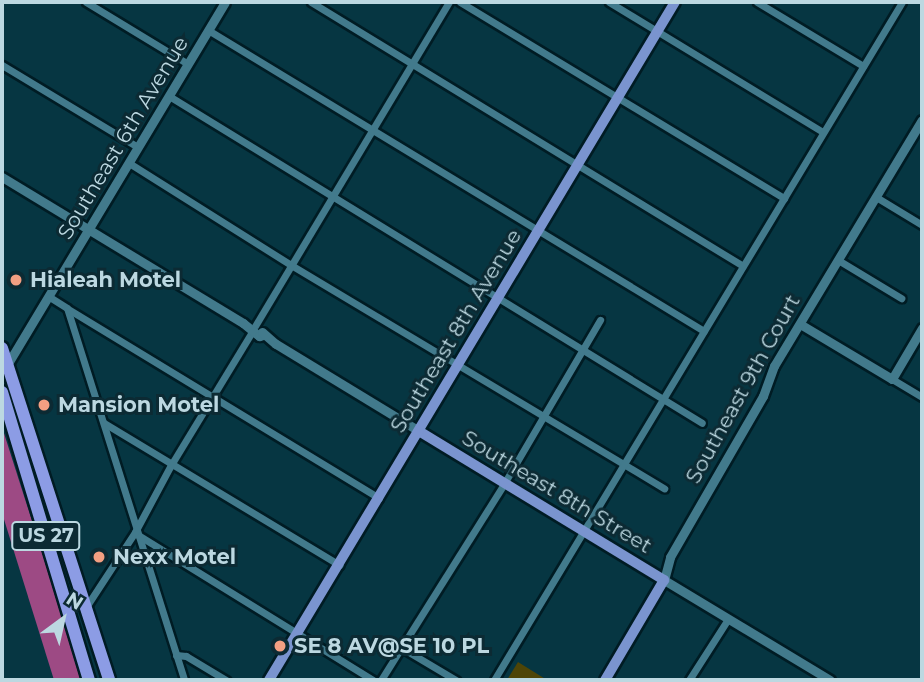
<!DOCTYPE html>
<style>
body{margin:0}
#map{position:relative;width:924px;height:682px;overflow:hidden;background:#063642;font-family:Montserrat,sans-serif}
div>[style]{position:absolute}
.green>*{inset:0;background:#4e4507}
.water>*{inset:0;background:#9d4a84}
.roads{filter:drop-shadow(2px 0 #001c24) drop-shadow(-2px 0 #001c24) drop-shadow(0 2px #001c24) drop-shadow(0 -2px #001c24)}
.minor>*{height:7px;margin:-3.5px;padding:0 3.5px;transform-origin:3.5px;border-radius:3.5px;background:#427a8c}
.tertiary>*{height:9px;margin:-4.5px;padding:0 4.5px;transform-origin:4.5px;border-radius:4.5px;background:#427a8c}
.primary>*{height:10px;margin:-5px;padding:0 5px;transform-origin:5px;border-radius:5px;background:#7a94cf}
.trunk>*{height:12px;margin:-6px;padding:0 6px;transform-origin:6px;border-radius:6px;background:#8c9ce5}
.dots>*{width:19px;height:19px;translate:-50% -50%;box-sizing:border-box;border:4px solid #0c2a33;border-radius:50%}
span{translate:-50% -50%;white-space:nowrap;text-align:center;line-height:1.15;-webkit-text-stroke:6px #0c2a33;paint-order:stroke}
.shield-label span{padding:2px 5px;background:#0c2a33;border:2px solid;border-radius:5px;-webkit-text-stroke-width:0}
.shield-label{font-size:19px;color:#bcd8e1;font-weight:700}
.street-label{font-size:21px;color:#bcd8e1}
.poi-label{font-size:21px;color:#bcd8e1;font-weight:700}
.left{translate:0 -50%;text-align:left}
.frame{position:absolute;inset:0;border:4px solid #bcd8e1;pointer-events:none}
.north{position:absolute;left:28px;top:584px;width:70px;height:70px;-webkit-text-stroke:5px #0c2a33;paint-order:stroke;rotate:33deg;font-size:19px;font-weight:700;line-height:28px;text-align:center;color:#bcd8e1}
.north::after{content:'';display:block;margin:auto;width:24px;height:32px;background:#bcd8e1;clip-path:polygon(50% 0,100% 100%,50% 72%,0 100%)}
</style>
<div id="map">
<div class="green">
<i style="clip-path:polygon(518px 662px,547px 680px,507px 680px)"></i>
</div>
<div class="water">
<i style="clip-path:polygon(2px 427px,77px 662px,82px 680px,54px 680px,2px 513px)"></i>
</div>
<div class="roads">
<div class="minor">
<i style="left:86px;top:2px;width:119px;rotate:31.3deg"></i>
<i style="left:311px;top:2px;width:506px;rotate:31.43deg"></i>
<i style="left:460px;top:2px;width:379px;rotate:31.2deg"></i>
<i style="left:609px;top:2px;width:250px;rotate:31.3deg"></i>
<i style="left:757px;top:2px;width:124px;rotate:31.1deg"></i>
<i style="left:208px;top:30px;width:580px;rotate:31.25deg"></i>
<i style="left:2px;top:65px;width:159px;rotate:31.1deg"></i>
<i style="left:169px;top:96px;width:625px;rotate:31.53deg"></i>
<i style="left:129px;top:163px;width:191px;rotate:32.2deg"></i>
<i style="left:291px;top:265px;width:435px;rotate:30.9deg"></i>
<i style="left:876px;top:197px;width:54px;rotate:31.3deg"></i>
<i style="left:838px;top:260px;width:74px;rotate:31.1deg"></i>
<i style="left:48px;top:296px;width:22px;rotate:32deg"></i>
<i style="left:67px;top:308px;width:390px;rotate:72.5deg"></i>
<i style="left:68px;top:309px;width:364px;rotate:31.3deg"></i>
<i style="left:255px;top:326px;width:378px;rotate:-59.1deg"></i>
<i style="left:892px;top:379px;width:35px;rotate:31deg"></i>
<i style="left:104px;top:423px;width:275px;rotate:31.1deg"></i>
<i style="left:138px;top:535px;width:276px;rotate:31.7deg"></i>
<i style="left:86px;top:607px;width:90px;rotate:-56.8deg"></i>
<i style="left:135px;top:532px;width:76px;rotate:-61.8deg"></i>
<i style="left:171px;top:465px;width:156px;rotate:-58.7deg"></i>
<i style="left:402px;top:648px;width:63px;rotate:30.7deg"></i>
<i style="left:176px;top:655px;width:10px;rotate:6deg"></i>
<i style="left:186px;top:656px;width:47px;rotate:31deg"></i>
<i style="left:381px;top:680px;width:234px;rotate:-57.9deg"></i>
<i style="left:505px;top:482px;width:188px;rotate:-59.6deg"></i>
<i style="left:494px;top:680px;width:791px;rotate:-58.96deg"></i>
<i style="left:689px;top:680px;width:72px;rotate:-57.4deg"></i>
</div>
<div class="tertiary">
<i style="left:2px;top:177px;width:282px;rotate:31.2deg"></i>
<i style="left:243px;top:323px;width:21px;rotate:39deg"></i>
<i style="left:259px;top:336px;width:4px;rotate:-14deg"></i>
<i style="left:800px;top:324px;width:107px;rotate:30.9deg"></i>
<i style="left:892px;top:379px;width:59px;rotate:-59.5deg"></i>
<i style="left:262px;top:332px;width:18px;rotate:41deg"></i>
<i style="left:276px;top:344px;width:167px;rotate:31.3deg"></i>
<i style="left:7px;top:365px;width:423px;rotate:-59deg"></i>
<i style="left:830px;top:680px;width:194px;rotate:-148.9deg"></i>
<i style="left:664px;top:580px;width:24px;rotate:-75deg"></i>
<i style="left:670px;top:557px;width:186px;rotate:-60deg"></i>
<i style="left:763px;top:396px;width:32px;rotate:-70deg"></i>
<i style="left:774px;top:366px;width:287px;rotate:-59deg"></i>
</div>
<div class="primary">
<i style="left:419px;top:431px;width:287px;rotate:31.3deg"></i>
<i style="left:664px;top:580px;width:116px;rotate:120.5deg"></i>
<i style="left:269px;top:680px;width:790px;rotate:-59.09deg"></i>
</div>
<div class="trunk">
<i style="left:2px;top:348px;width:349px;rotate:72.1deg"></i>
<i style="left:2px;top:392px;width:301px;rotate:73.2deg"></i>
</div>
</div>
<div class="dots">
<i style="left:16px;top:280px;background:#f39f82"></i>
<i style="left:44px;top:405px;background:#f39f82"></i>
<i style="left:99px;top:557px;background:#f39f82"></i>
<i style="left:280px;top:646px;background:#f39f82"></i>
</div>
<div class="shield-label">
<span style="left:46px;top:536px">US 27</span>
</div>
<div class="street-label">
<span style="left:123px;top:138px;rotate:-59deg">Southeast 6th Avenue</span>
<span style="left:456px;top:331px;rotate:-59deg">Southeast 8th Avenue</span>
<span style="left:743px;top:389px;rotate:-61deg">Southeast 9th Court</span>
<span style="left:557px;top:492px;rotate:31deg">Southeast 8th Street</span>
</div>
<div class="poi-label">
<span class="left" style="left:30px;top:280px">Hialeah Motel</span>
<span class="left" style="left:58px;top:405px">Mansion Motel</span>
<span class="left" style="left:113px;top:557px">Nexx Motel</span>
<span class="left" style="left:294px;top:646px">SE 8 AV@SE 10 PL</span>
</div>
<div class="frame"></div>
<div class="north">N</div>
</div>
